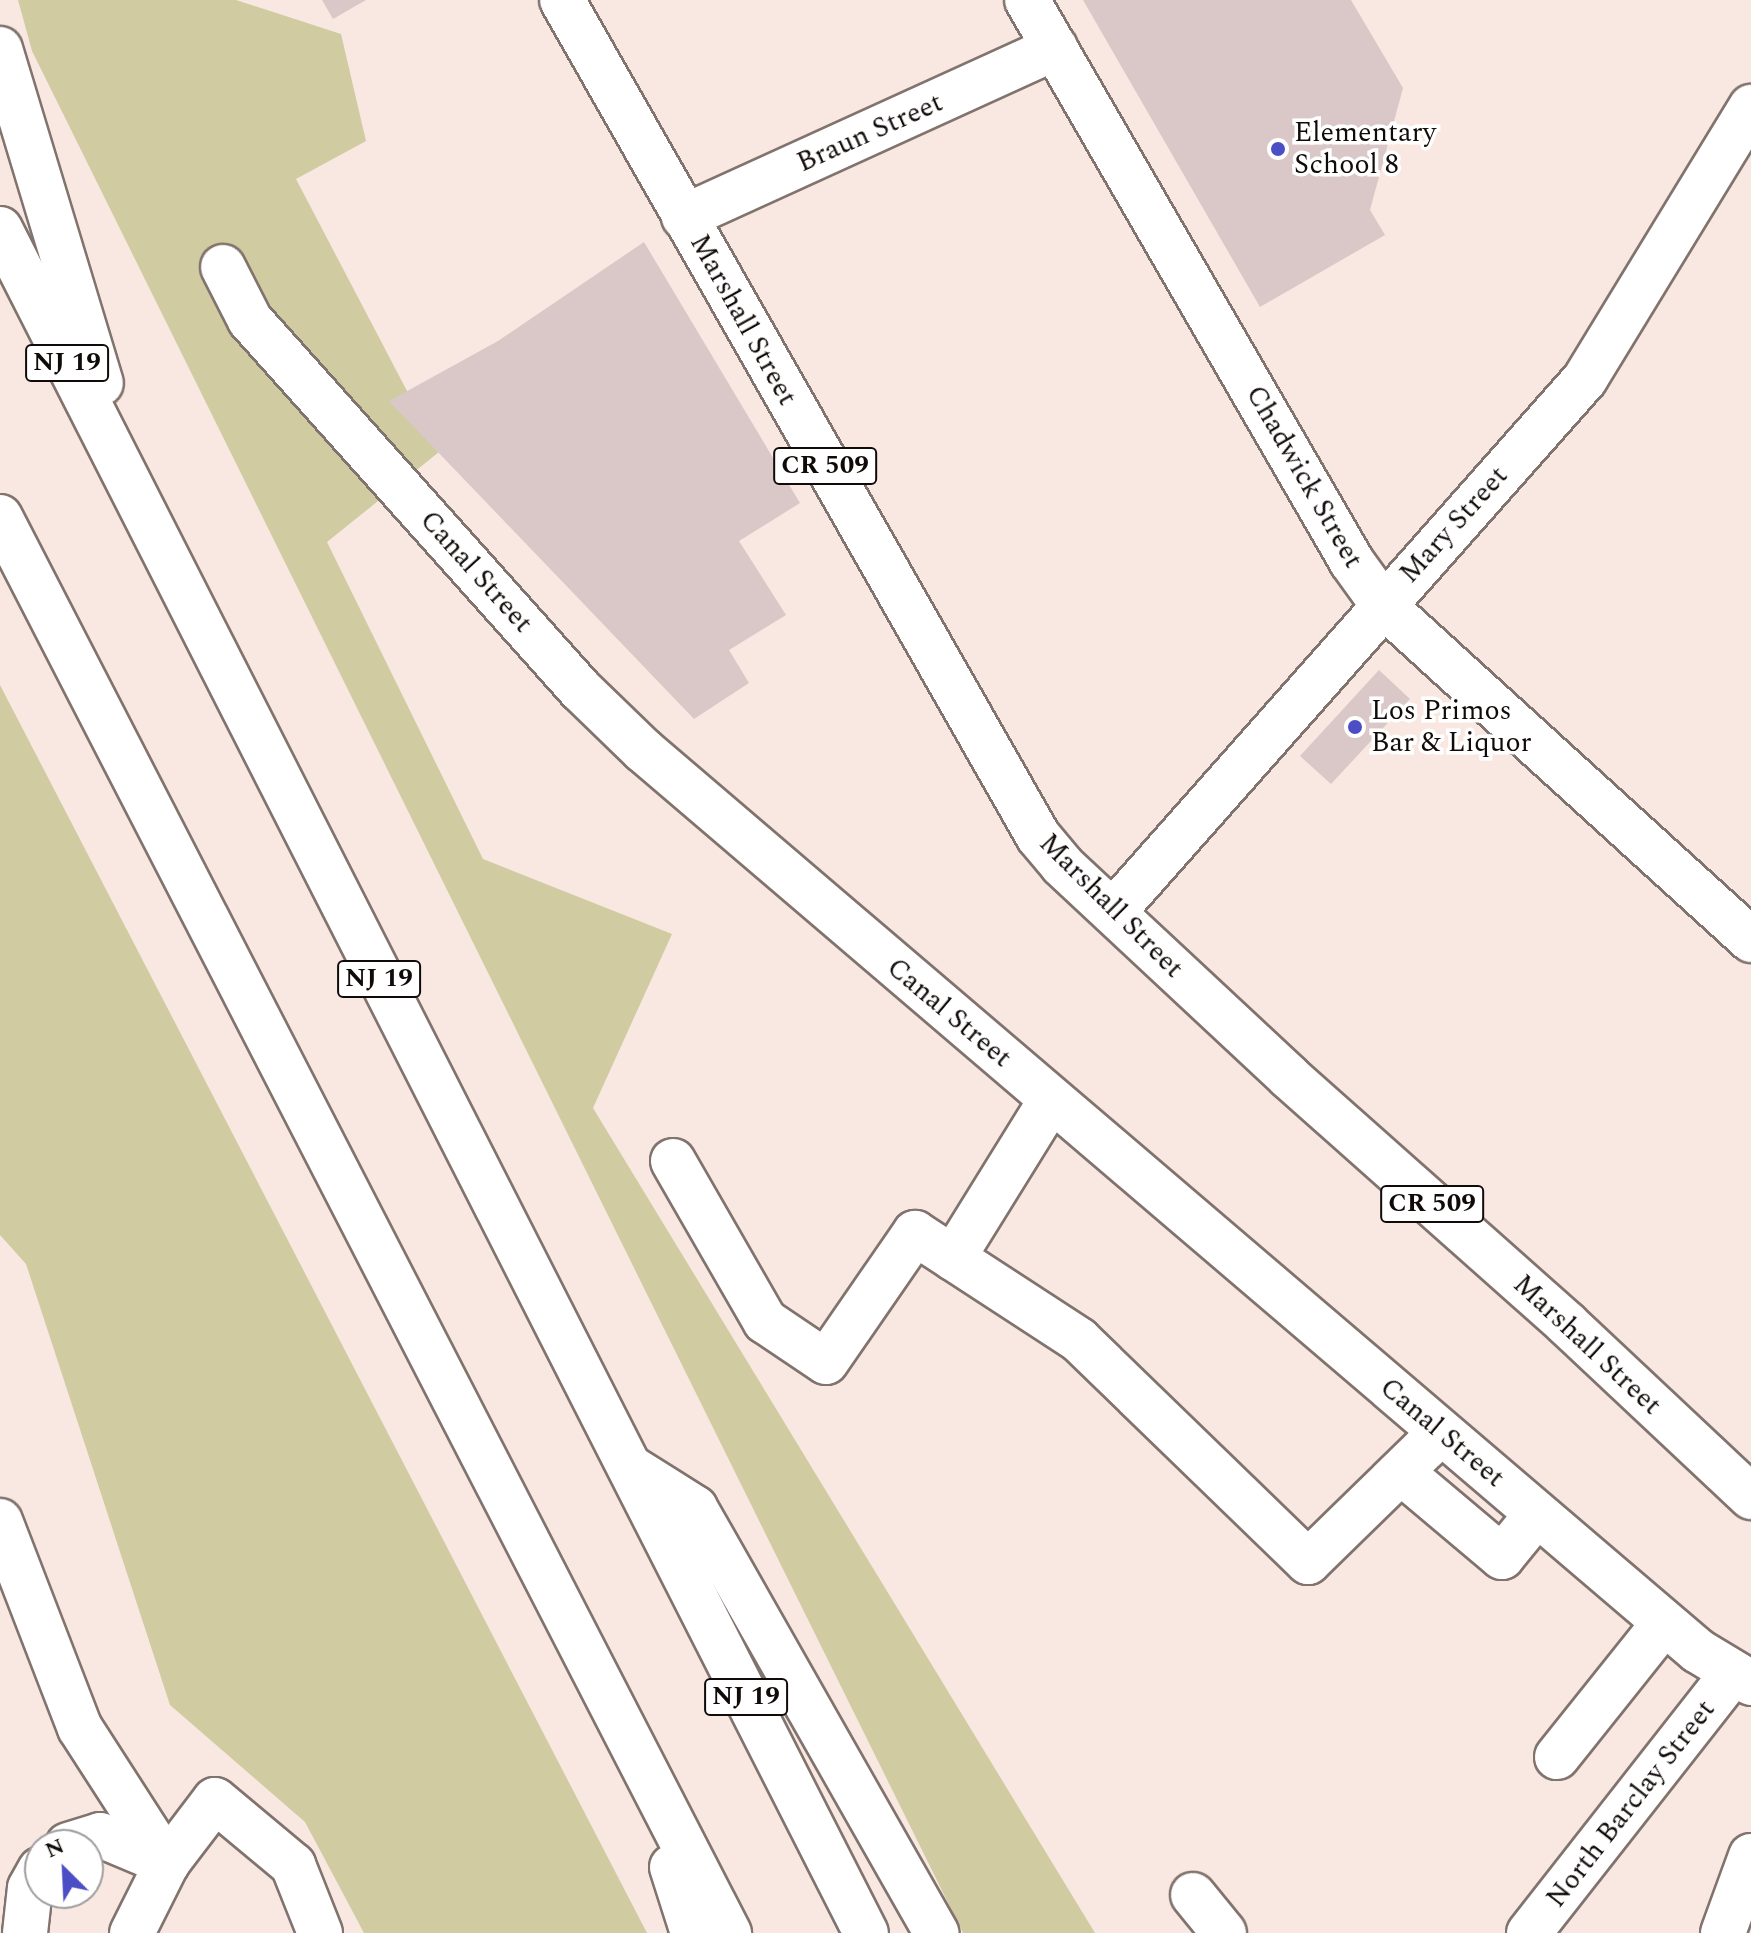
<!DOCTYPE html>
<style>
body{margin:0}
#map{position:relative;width:1751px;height:1933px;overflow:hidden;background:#f8e8e1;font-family:Spectral,serif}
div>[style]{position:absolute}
.green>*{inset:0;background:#d1cba2}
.building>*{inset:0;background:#d9c8c7}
.roads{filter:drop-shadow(2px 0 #81736d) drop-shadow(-2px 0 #81736d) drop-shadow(0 2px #81736d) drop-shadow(0 -2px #81736d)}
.minor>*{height:44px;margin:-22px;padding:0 22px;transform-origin:22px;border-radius:22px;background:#fff}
.major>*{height:44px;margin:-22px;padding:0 22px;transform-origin:22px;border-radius:22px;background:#fff}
.highway>*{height:44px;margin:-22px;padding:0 22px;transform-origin:22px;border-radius:22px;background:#fff}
.dots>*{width:22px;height:22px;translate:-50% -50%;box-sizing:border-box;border:4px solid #fff;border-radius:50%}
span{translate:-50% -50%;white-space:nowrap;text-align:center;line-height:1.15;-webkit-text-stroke:7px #fff;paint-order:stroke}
.shield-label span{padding:2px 6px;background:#fff;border:2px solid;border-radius:6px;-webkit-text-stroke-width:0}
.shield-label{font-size:26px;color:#100b09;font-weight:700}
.street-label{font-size:28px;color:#100b09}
.poi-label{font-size:28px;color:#100b09}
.left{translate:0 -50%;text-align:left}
.north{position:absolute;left:24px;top:1829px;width:80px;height:80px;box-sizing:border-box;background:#fff;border:2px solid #9f9d9d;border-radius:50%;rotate:336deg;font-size:22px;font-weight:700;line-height:32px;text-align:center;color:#100b09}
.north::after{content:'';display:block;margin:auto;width:28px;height:36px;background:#4b4ec4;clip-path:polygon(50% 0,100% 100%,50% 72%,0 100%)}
</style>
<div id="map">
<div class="green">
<i style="clip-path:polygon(18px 0,236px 0,341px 34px,366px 141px,296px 179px,439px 452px,327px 542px,483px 859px,672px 934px,593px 1108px,1095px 1933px,963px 1933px,32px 51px)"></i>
<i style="clip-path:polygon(0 685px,647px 1933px,364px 1933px,305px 1822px,170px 1705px,26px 1264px,0 1235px)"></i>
</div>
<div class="building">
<i style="clip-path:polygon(322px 0,366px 0,333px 19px)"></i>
<i style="clip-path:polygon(1083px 0,1351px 0,1403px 88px,1370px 210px,1385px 235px,1260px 307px)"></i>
<i style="clip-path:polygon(644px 242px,800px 503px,739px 541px,786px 615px,729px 650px,749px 683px,694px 719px,389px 401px,498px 341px)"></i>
<i style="clip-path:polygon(1379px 670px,1410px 699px,1331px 784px,1300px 756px)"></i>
</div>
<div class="roads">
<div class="minor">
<i style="left:1027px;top:0;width:649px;rotate:59.96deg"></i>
<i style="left:1352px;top:562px;width:53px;rotate:54.2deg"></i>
<i style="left:1383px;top:605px;width:498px;rotate:42.3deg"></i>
<i style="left:684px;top:217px;width:408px;rotate:-24.5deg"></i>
<i style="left:223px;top:267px;width:59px;rotate:63deg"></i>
<i style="left:250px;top:320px;width:496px;rotate:48.2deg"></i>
<i style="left:581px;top:690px;width:86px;rotate:44.1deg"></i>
<i style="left:643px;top:750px;width:1387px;rotate:40.5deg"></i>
<i style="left:1698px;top:1651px;width:62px;rotate:31.1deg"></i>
<i style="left:1113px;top:912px;width:712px;rotate:-48.47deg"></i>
<i style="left:1585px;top:379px;width:319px;rotate:-58.6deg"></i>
<i style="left:673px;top:1161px;width:185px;rotate:60.1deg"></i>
<i style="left:765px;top:1321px;width:73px;rotate:33.9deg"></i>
<i style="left:826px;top:1362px;width:157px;rotate:-55.4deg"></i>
<i style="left:915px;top:1233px;width:196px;rotate:33.1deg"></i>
<i style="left:1079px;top:1340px;width:319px;rotate:44.1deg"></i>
<i style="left:1308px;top:1562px;width:165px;rotate:-44.3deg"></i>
<i style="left:1426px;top:1447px;width:21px;rotate:-59deg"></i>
<i style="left:953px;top:1258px;width:186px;rotate:-58.2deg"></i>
<i style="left:1401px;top:1472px;width:132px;rotate:40.1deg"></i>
<i style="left:1502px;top:1557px;width:55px;rotate:-50.9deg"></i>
<i style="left:0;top:1521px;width:222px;rotate:68.9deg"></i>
<i style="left:80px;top:1728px;width:161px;rotate:57.2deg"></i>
<i style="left:1557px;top:1757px;width:171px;rotate:-51.4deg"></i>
<i style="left:68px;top:1845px;width:34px;rotate:-17deg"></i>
<i style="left:100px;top:1835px;width:73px;rotate:22.7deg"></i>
<i style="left:1193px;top:1895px;width:49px;rotate:50.8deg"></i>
<i style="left:25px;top:1933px;width:45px;rotate:-83.7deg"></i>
<i style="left:30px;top:1888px;width:21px;rotate:-61deg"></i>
<i style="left:132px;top:1933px;width:78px;rotate:-63.4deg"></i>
<i style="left:167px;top:1863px;width:79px;rotate:-52.7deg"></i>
<i style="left:215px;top:1800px;width:102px;rotate:39.8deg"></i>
<i style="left:293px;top:1865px;width:73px;rotate:68.3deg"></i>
<i style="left:1529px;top:1933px;width:329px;rotate:-51.9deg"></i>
</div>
<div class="major">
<i style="left:562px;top:0;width:962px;rotate:60.34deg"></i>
<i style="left:1038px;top:836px;width:38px;rotate:50deg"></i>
<i style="left:1062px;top:865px;width:311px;rotate:43deg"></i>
<i style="left:1289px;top:1077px;width:372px;rotate:41.6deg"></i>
<i style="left:1567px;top:1324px;width:253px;rotate:43.2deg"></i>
<i style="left:1723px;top:1933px;width:82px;rotate:-70deg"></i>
</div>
<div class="highway">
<i style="left:0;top:49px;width:349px;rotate:73.2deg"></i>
<i style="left:0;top:229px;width:1911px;rotate:63.06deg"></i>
<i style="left:0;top:517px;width:1593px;rotate:62.76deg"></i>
<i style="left:630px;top:1467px;width:77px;rotate:32.2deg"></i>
<i style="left:695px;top:1508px;width:489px;rotate:60.4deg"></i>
<i style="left:672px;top:1867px;width:69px;rotate:72.3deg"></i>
</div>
</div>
<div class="dots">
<i style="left:1278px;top:149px;background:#4b4ec4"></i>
<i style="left:1355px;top:727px;background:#4b4ec4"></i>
</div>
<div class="shield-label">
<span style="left:67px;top:363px">NJ 19</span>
<span style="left:825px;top:466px">CR 509</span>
<span style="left:379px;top:979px">NJ 19</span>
<span style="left:1432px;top:1204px">CR 509</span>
<span style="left:746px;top:1697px">NJ 19</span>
</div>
<div class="street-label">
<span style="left:870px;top:133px;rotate:-24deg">Braun Street</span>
<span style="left:743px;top:320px;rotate:61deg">Marshall Street</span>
<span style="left:1304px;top:477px;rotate:60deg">Chadwick Street</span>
<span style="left:1454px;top:525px;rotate:-48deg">Mary Street</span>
<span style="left:476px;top:572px;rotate:48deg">Canal Street</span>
<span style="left:1111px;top:906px;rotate:45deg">Marshall Street</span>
<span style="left:949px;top:1013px;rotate:40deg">Canal Street</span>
<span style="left:1587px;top:1345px;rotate:43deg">Marshall Street</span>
<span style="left:1442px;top:1433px;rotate:40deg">Canal Street</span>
<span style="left:1631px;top:1804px;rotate:-52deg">North Barclay Street</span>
</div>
<div class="poi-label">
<span class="left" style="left:1294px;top:149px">Elementary<br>School 8</span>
<span class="left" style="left:1371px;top:727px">Los Primos<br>Bar &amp; Liquor</span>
</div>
<div class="north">N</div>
</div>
